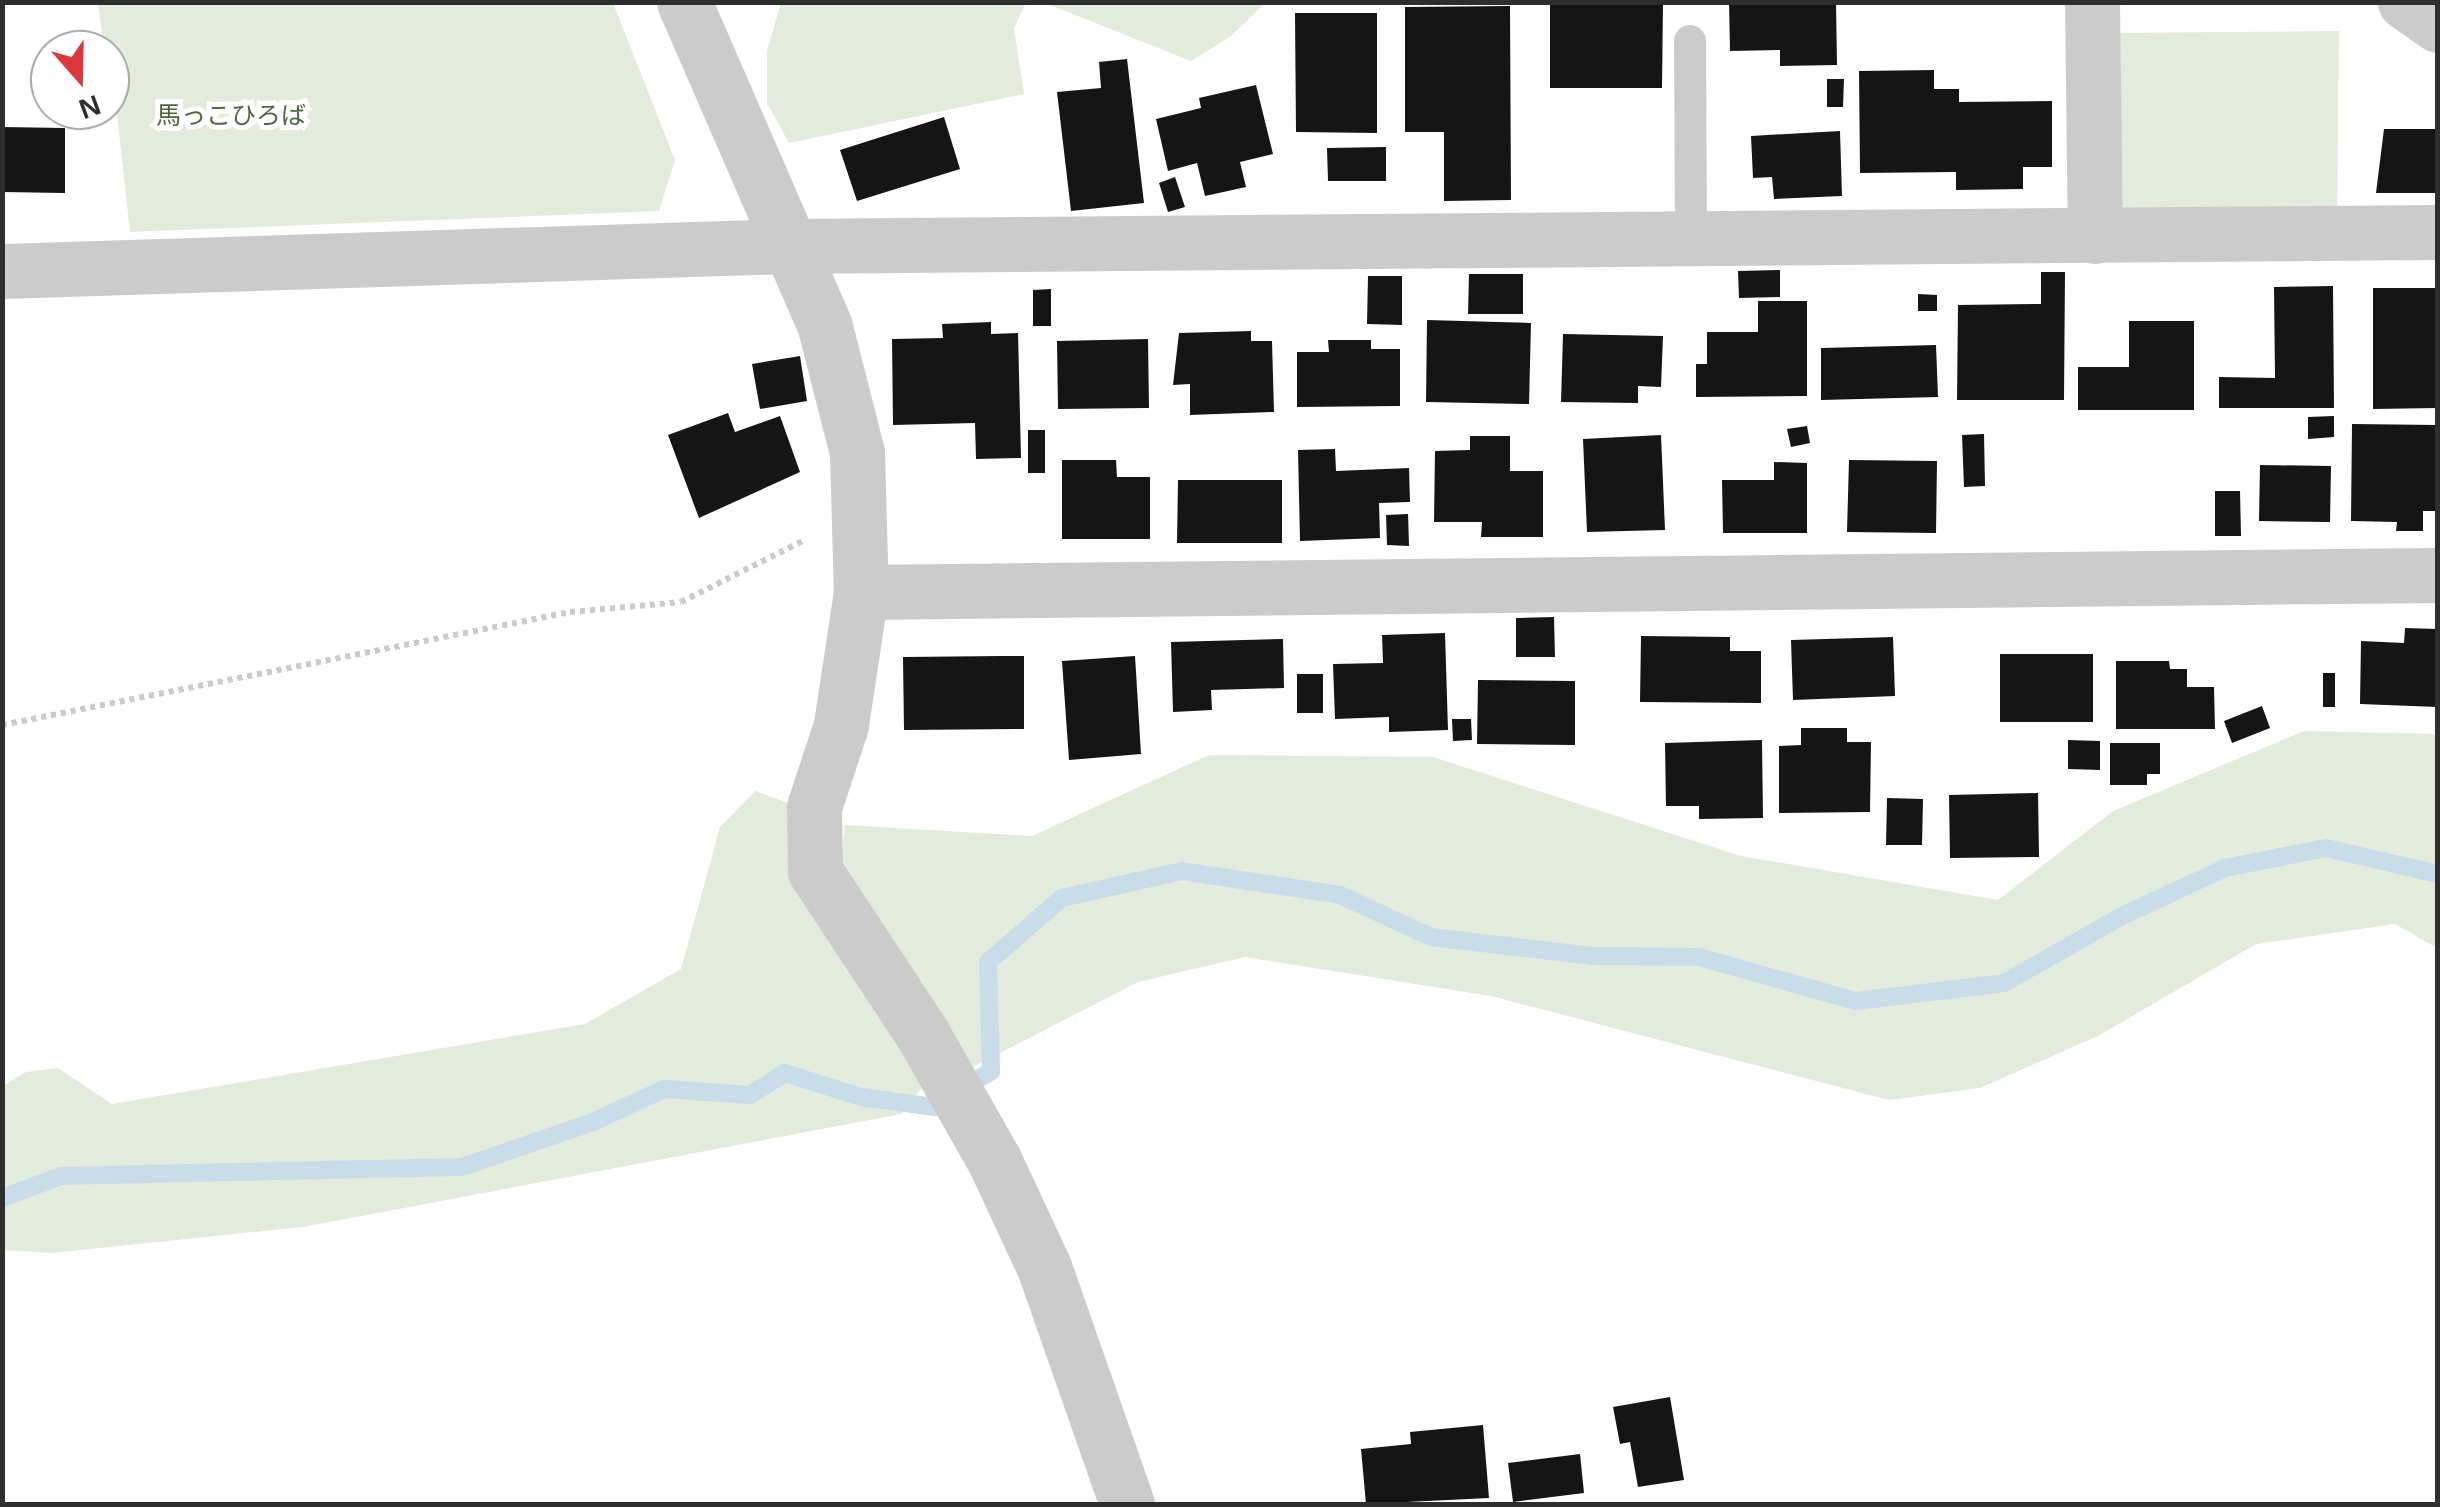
<!DOCTYPE html>
<meta charset="utf-8">
<style>
body{margin:0}
#map{position:relative;width:2440px;height:1507px;overflow:hidden;background:#fff;font-family:Helvetica,"Noto Sans JP",sans-serif}
div>[style]{position:absolute}
.green>*{inset:0;background:#e3ebdc}
.stream>*{height:18px;margin:-9px;padding:0 9px;transform-origin:9px;border-radius:9px;background:#c9dcea}
.building>*{inset:0;background:#151515}
.path>*{height:6px;margin-top:-3px;transform-origin:0;background:repeating-linear-gradient(90deg,#cbcbcb 0 5px,transparent 0 10px)}
.service>*{height:32px;margin:-16px;padding:0 16px;transform-origin:16px;border-radius:16px;background:#cbcbcb}
.minor>*{height:55px;margin:-27.5px;padding:0 27.5px;transform-origin:27.5px;border-radius:27.5px;background:#cbcbcb}
.tertiary>*{height:55px;margin:-27.5px;padding:0 27.5px;transform-origin:27.5px;border-radius:27.5px;background:#cbcbcb}
span{translate:-50% -50%;white-space:nowrap;text-align:center;line-height:1.15;-webkit-text-stroke:10px #fff;paint-order:stroke}
.park-label{font-size:25px;color:#50673d}
.frame{position:absolute;inset:0;border:5px solid #2e2e2e;pointer-events:none}
.north{position:absolute;left:30px;top:30px;width:100px;height:100px;box-sizing:border-box;background:#fff;border:2px solid #ababab;border-radius:50%;rotate:160deg;font-size:28px;font-weight:700;line-height:40px;text-align:center;color:#2e2e2e}
.north::after{content:'';display:block;margin:auto;width:35px;height:45px;background:#dd383e;clip-path:polygon(50% 0,100% 100%,50% 72%,0 100%)}
</style>
<div id="map">
<div class="green">
<i style="clip-path:polygon(98px 3px,613px 3px,675px 160px,659px 211px,130px 232px,110px 50px,104px 50px)"></i>
<i style="clip-path:polygon(781px 3px,1026px 3px,1014px 28px,1024px 94px,789px 143px,767px 103px,767px 51px)"></i>
<i style="clip-path:polygon(1045px 3px,1045px 2px,1265px 3px,1231px 36px,1191px 61px)"></i>
<i style="clip-path:polygon(2339px 31px,2337px 216px,2110px 211px,2104px 33px)"></i>
<i style="clip-path:polygon(2304px 731px,2437px 734px,2437px 948px,2395px 924px,2256px 944px,2098px 1036px,1980px 1088px,1889px 1100px,1491px 996px,1245px 957px,1138px 982px,965px 1071px,839px 882px,845px 825px,1032px 836px,1209px 755px,1433px 757px,1741px 856px,1998px 900px,2113px 811px)"></i>
<i style="clip-path:polygon(755px 791px,801px 808px,929px 1079px,901px 1114px,303px 1227px,51px 1253px,3px 1250px,3px 1086px,26px 1072px,58px 1068px,112px 1104px,585px 1024px,681px 969px,720px 827px)"></i>
</div>
<div class="stream">
<i style="left:2px;top:1198px;width:63px;rotate:-20.4deg"></i>
<i style="left:61px;top:1176px;width:401px;rotate:-1.3deg"></i>
<i style="left:462px;top:1167px;width:139px;rotate:-19deg"></i>
<i style="left:593px;top:1122px;width:78px;rotate:-24.9deg"></i>
<i style="left:664px;top:1089px;width:86px;rotate:4deg"></i>
<i style="left:750px;top:1095px;width:41px;rotate:-32.2deg"></i>
<i style="left:785px;top:1073px;width:80px;rotate:17.5deg"></i>
<i style="left:861px;top:1097px;width:75px;rotate:7.7deg"></i>
<i style="left:935px;top:1107px;width:67px;rotate:-32.7deg"></i>
<i style="left:991px;top:1071px;width:109px;rotate:-91.6deg"></i>
<i style="left:988px;top:962px;width:98px;rotate:-40.9deg"></i>
<i style="left:1062px;top:898px;width:123px;rotate:-12.7deg"></i>
<i style="left:1182px;top:871px;width:160px;rotate:8.6deg"></i>
<i style="left:1340px;top:895px;width:100px;rotate:24.8deg"></i>
<i style="left:1431px;top:937px;width:162px;rotate:6.7deg"></i>
<i style="left:1592px;top:956px;width:107px;rotate:0.5deg"></i>
<i style="left:1699px;top:957px;width:163px;rotate:15.7deg"></i>
<i style="left:1856px;top:1001px;width:149px;rotate:-6.9deg"></i>
<i style="left:2004px;top:983px;width:136px;rotate:-29.6deg"></i>
<i style="left:2122px;top:916px;width:114px;rotate:-25deg"></i>
<i style="left:2225px;top:868px;width:103px;rotate:-11.2deg"></i>
<i style="left:2326px;top:848px;width:115px;rotate:13.1deg"></i>
</div>
<div class="building">
<i style="clip-path:polygon(1550px 2px,1663px 2px,1662px 88px,1550px 88px)"></i>
<i style="clip-path:polygon(1729px 2px,1836px 2px,1837px 65px,1780px 66px,1780px 50px,1730px 51px)"></i>
<i style="clip-path:polygon(1510px 6px,1511px 200px,1444px 201px,1444px 132px,1405px 132px,1405px 7px)"></i>
<i style="clip-path:polygon(1295px 13px,1377px 13px,1377px 133px,1296px 132px)"></i>
<i style="clip-path:polygon(1127px 59px,1144px 203px,1071px 211px,1057px 92px,1101px 88px,1099px 62px)"></i>
<i style="clip-path:polygon(1934px 70px,1934px 89px,1959px 89px,1959px 102px,2052px 101px,2052px 167px,2023px 167px,2023px 189px,1956px 190px,1956px 172px,1860px 173px,1859px 71px)"></i>
<i style="clip-path:polygon(1827px 79px,1844px 79px,1843px 107px,1827px 107px)"></i>
<i style="clip-path:polygon(1256px 85px,1273px 154px,1240px 162px,1246px 187px,1205px 196px,1197px 163px,1168px 171px,1156px 119px,1201px 108px,1199px 98px)"></i>
<i style="clip-path:polygon(944px 117px,960px 169px,857px 201px,840px 150px)"></i>
<i style="clip-path:polygon(2px 127px,65px 128px,65px 193px,2px 192px)"></i>
<i style="clip-path:polygon(2384px 129px,2438px 129px,2438px 193px,2376px 193px)"></i>
<i style="clip-path:polygon(1840px 131px,1842px 196px,1774px 199px,1772px 177px,1753px 178px,1751px 136px)"></i>
<i style="clip-path:polygon(1386px 147px,1386px 181px,1328px 181px,1327px 148px)"></i>
<i style="clip-path:polygon(1175px 177px,1185px 207px,1168px 212px,1159px 183px)"></i>
<i style="clip-path:polygon(1780px 270px,1780px 297px,1739px 298px,1738px 271px)"></i>
<i style="clip-path:polygon(2041px 272px,2065px 272px,2064px 400px,1957px 400px,1958px 305px,2041px 304px)"></i>
<i style="clip-path:polygon(1469px 274px,1523px 274px,1523px 314px,1468px 314px)"></i>
<i style="clip-path:polygon(1368px 276px,1402px 276px,1402px 325px,1367px 324px)"></i>
<i style="clip-path:polygon(2333px 286px,2334px 408px,2219px 408px,2219px 377px,2275px 378px,2274px 287px)"></i>
<i style="clip-path:polygon(2373px 288px,2438px 288px,2438px 408px,2373px 409px)"></i>
<i style="clip-path:polygon(1051px 289px,1051px 326px,1033px 326px,1033px 290px)"></i>
<i style="clip-path:polygon(1918px 294px,1937px 295px,1937px 311px,1918px 311px)"></i>
<i style="clip-path:polygon(1758px 301px,1807px 301px,1807px 396px,1696px 397px,1696px 364px,1707px 364px,1707px 332px,1758px 332px)"></i>
<i style="clip-path:polygon(1427px 320px,1531px 323px,1529px 404px,1426px 402px)"></i>
<i style="clip-path:polygon(2129px 321px,2194px 321px,2194px 410px,2078px 410px,2078px 367px,2129px 367px)"></i>
<i style="clip-path:polygon(991px 322px,991px 334px,1018px 333px,1021px 458px,976px 459px,975px 423px,893px 425px,892px 339px,943px 338px,942px 324px)"></i>
<i style="clip-path:polygon(1251px 331px,1251px 341px,1272px 341px,1274px 412px,1190px 415px,1190px 384px,1173px 385px,1179px 333px)"></i>
<i style="clip-path:polygon(1563px 334px,1663px 336px,1661px 387px,1638px 386px,1638px 403px,1561px 402px)"></i>
<i style="clip-path:polygon(1148px 339px,1149px 408px,1058px 409px,1057px 341px)"></i>
<i style="clip-path:polygon(1328px 340px,1371px 340px,1371px 349px,1400px 349px,1400px 406px,1297px 407px,1297px 352px,1329px 352px)"></i>
<i style="clip-path:polygon(1936px 345px,1938px 397px,1821px 400px,1821px 348px)"></i>
<i style="clip-path:polygon(800px 356px,807px 401px,760px 409px,752px 364px)"></i>
<i style="clip-path:polygon(728px 413px,735px 432px,780px 416px,800px 472px,699px 518px,668px 435px)"></i>
<i style="clip-path:polygon(2334px 416px,2334px 437px,2308px 439px,2308px 417px)"></i>
<i style="clip-path:polygon(2352px 424px,2438px 425px,2438px 511px,2423px 511px,2423px 531px,2396px 531px,2397px 522px,2351px 521px)"></i>
<i style="clip-path:polygon(1807px 426px,1810px 443px,1791px 447px,1787px 429px)"></i>
<i style="clip-path:polygon(1028px 430px,1045px 430px,1045px 473px,1028px 473px)"></i>
<i style="clip-path:polygon(1984px 434px,1985px 486px,1964px 487px,1962px 435px)"></i>
<i style="clip-path:polygon(1661px 435px,1665px 530px,1587px 532px,1583px 439px)"></i>
<i style="clip-path:polygon(1470px 436px,1510px 436px,1510px 471px,1543px 471px,1543px 537px,1481px 537px,1482px 522px,1434px 522px,1435px 451px,1470px 450px)"></i>
<i style="clip-path:polygon(1335px 449px,1336px 471px,1409px 468px,1410px 502px,1379px 503px,1380px 538px,1300px 541px,1298px 450px)"></i>
<i style="clip-path:polygon(1062px 460px,1116px 460px,1117px 477px,1150px 477px,1150px 539px,1062px 539px)"></i>
<i style="clip-path:polygon(1849px 460px,1937px 461px,1936px 533px,1847px 532px)"></i>
<i style="clip-path:polygon(1774px 462px,1807px 463px,1807px 533px,1723px 533px,1722px 480px,1774px 480px)"></i>
<i style="clip-path:polygon(2260px 465px,2331px 466px,2330px 522px,2259px 521px)"></i>
<i style="clip-path:polygon(1178px 480px,1282px 480px,1282px 543px,1177px 543px)"></i>
<i style="clip-path:polygon(2215px 491px,2240px 491px,2241px 536px,2215px 536px)"></i>
<i style="clip-path:polygon(1408px 514px,1409px 546px,1387px 545px,1386px 515px)"></i>
<i style="clip-path:polygon(1554px 617px,1555px 657px,1516px 657px,1516px 618px)"></i>
<i style="clip-path:polygon(2405px 628px,2438px 629px,2438px 707px,2360px 704px,2361px 641px,2404px 643px)"></i>
<i style="clip-path:polygon(1445px 633px,1448px 730px,1389px 732px,1389px 717px,1335px 719px,1333px 664px,1383px 663px,1382px 635px)"></i>
<i style="clip-path:polygon(1641px 636px,1730px 637px,1730px 651px,1761px 651px,1761px 703px,1640px 702px)"></i>
<i style="clip-path:polygon(1893px 637px,1895px 696px,1793px 700px,1791px 640px)"></i>
<i style="clip-path:polygon(1283px 639px,1284px 688px,1211px 690px,1212px 710px,1173px 712px,1171px 642px)"></i>
<i style="clip-path:polygon(2000px 654px,2093px 654px,2093px 722px,2000px 722px)"></i>
<i style="clip-path:polygon(1003px 656px,1024px 656px,1024px 729px,904px 730px,903px 657px)"></i>
<i style="clip-path:polygon(1135px 656px,1141px 754px,1069px 760px,1062px 661px)"></i>
<i style="clip-path:polygon(2116px 661px,2169px 661px,2170px 669px,2187px 669px,2187px 687px,2214px 687px,2215px 729px,2116px 729px)"></i>
<i style="clip-path:polygon(2323px 673px,2335px 673px,2335px 707px,2323px 707px)"></i>
<i style="clip-path:polygon(1297px 674px,1323px 674px,1323px 713px,1297px 713px)"></i>
<i style="clip-path:polygon(1478px 680px,1575px 681px,1575px 745px,1477px 744px)"></i>
<i style="clip-path:polygon(2262px 706px,2270px 728px,2232px 743px,2224px 721px)"></i>
<i style="clip-path:polygon(1452px 719px,1471px 719px,1472px 740px,1453px 741px)"></i>
<i style="clip-path:polygon(1801px 728px,1847px 728px,1847px 742px,1871px 742px,1870px 812px,1779px 813px,1779px 746px,1801px 745px)"></i>
<i style="clip-path:polygon(1762px 740px,1763px 818px,1699px 819px,1699px 806px,1666px 806px,1665px 743px)"></i>
<i style="clip-path:polygon(2068px 740px,2100px 741px,2100px 770px,2068px 769px)"></i>
<i style="clip-path:polygon(2110px 743px,2160px 743px,2160px 774px,2147px 774px,2147px 785px,2110px 785px)"></i>
<i style="clip-path:polygon(2038px 793px,2039px 857px,1950px 858px,1949px 795px)"></i>
<i style="clip-path:polygon(1887px 798px,1923px 799px,1922px 845px,1886px 845px)"></i>
<i style="clip-path:polygon(1670px 1397px,1684px 1480px,1638px 1487px,1630px 1442px,1620px 1444px,1613px 1407px)"></i>
<i style="clip-path:polygon(1483px 1425px,1489px 1498px,1366px 1504px,1361px 1449px,1411px 1444px,1410px 1432px)"></i>
<i style="clip-path:polygon(1580px 1454px,1584px 1493px,1513px 1502px,1508px 1463px)"></i>
</div>
<div class="path">
<i style="left:2px;top:725px;width:579px;rotate:-11.25deg"></i>
<i style="left:570px;top:612px;width:111px;rotate:-5.1deg"></i>
<i style="left:681px;top:602px;width:139px;rotate:-26.6deg"></i>
</div>
<div class="service">
<i style="left:1690px;top:41px;width:197px;rotate:89.7deg"></i>
</div>
<div class="minor">
<i style="left:684px;top:2px;width:354px;rotate:66.5deg"></i>
<i style="left:825px;top:327px;width:130px;rotate:75.7deg"></i>
<i style="left:857px;top:453px;width:139px;rotate:88.4deg"></i>
<i style="left:861px;top:592px;width:134px;rotate:98.6deg"></i>
<i style="left:841px;top:725px;width:86px;rotate:108.2deg"></i>
<i style="left:814px;top:807px;width:64px;rotate:89.1deg"></i>
<i style="left:815px;top:871px;width:196px;rotate:56.6deg"></i>
<i style="left:923px;top:1035px;width:146px;rotate:60.4deg"></i>
<i style="left:995px;top:1162px;width:116px;rotate:65deg"></i>
<i style="left:1044px;top:1267px;width:251px;rotate:70.7deg"></i>
<i style="left:2092px;top:2px;width:234px;rotate:89.3deg"></i>
<i style="left:2405px;top:2px;width:40px;rotate:34.9deg"></i>
<i style="left:787px;top:246px;width:1651px;rotate:-0.49deg"></i>
<i style="left:861px;top:592px;width:1577px;rotate:-0.62deg"></i>
</div>
<div class="tertiary">
<i style="left:2px;top:271px;width:785px;rotate:-1.82deg"></i>
</div>
<div class="park-label">
<span style="left:231px;top:115px">馬っこひろば</span>
</div>
<div class="frame"></div>
<div class="north">N</div>
</div>
